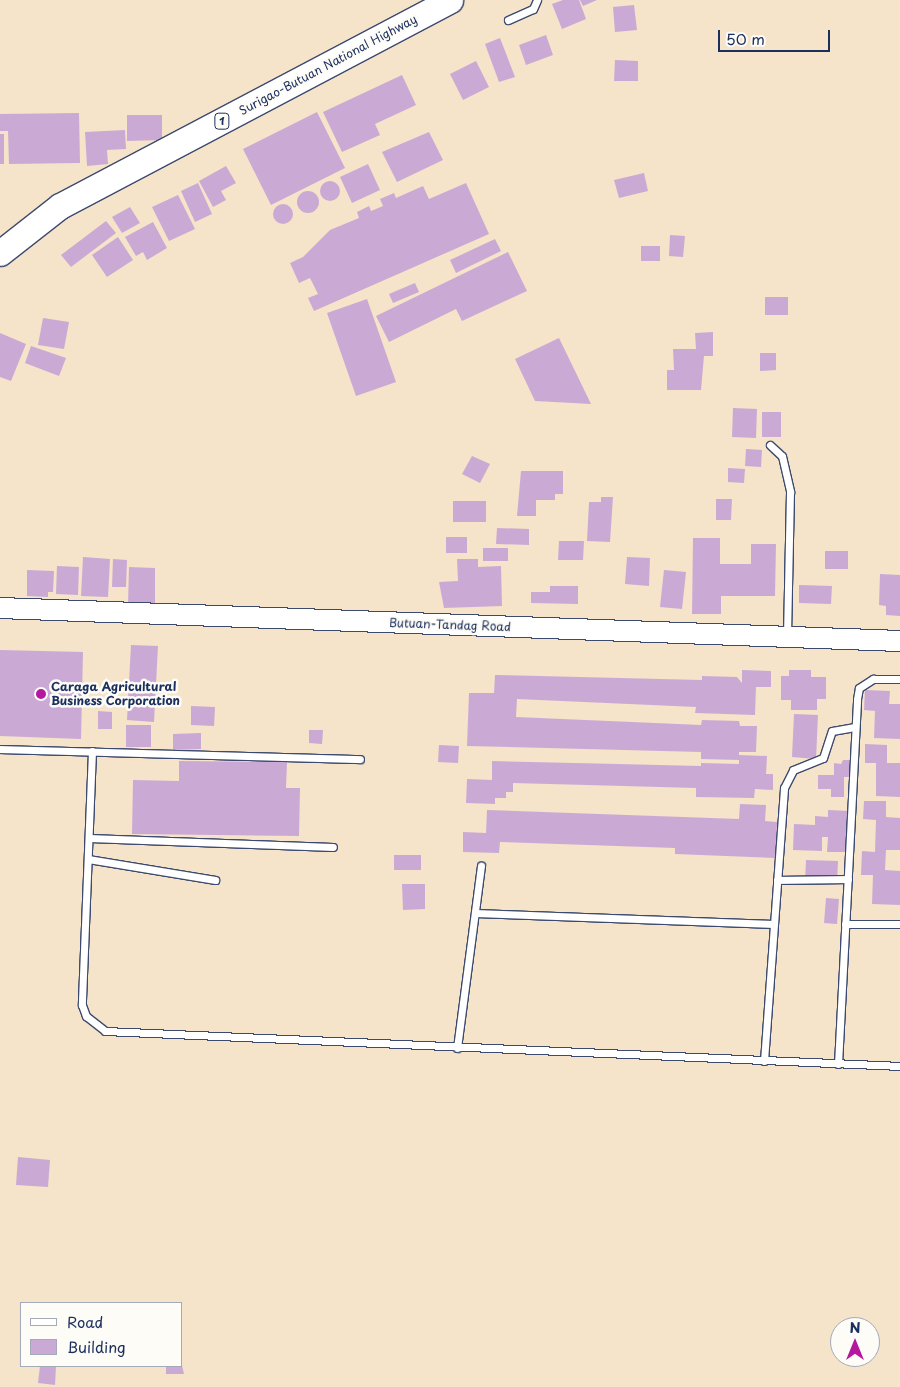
<!DOCTYPE html>
<style>
body{margin:0}
#map{position:relative;width:900px;height:1387px;overflow:hidden;background:#f5e3ca;font-family:"Playpen Sans",sans-serif}
div>[style]{position:absolute}
.building>*{inset:0;background:#caaad5}
.round{border-radius:50%}
.roads{filter:drop-shadow(1px 0 #3c4a6e) drop-shadow(-1px 0 #3c4a6e) drop-shadow(0 1px #3c4a6e) drop-shadow(0 -1px #3c4a6e)}
.lane>*{height:7px;margin:-3.5px;padding:0 3.5px;transform-origin:3.5px;border-radius:3.5px;background:#fff}
.secondary>*{height:20px;margin:-10px;padding:0 10px;transform-origin:10px;border-radius:10px;background:#fff}
.highway>*{height:25px;margin:-12.5px;padding:0 12.5px;transform-origin:12.5px;border-radius:12.5px;background:#fff}
.dots>*{width:14px;height:14px;translate:-50% -50%;box-sizing:border-box;border:2px solid #fdfcf7;border-radius:50%}
span{translate:-50% -50%;white-space:nowrap;text-align:center;line-height:1.15;-webkit-text-stroke:5px #fdfcf7;paint-order:stroke}
.shield-label span{padding:1px 4px;background:#fdfcf7;border:1px solid;border-radius:4px;-webkit-text-stroke-width:0}
.shield-label{font-size:11px;color:#1b2f5e;font-weight:700}
.street-label{font-size:12px;color:#1b2f5e}
.poi-label{font-size:12px;color:#1b2f5e;font-weight:700}
.left{translate:0 -50%;text-align:left}
.legend{position:absolute;left:20px;top:1302px;width:162px;height:65px;box-sizing:border-box;background:#fdfcf7;border:1px solid #a3aaba;margin:0;padding:6px 9px;list-style:none;font-size:15px;color:#1b2f5e}
.legend li{display:flex;align-items:center;gap:10px;height:25px}
.legend b{width:25px;border:1px solid #a3aaba}
.north{position:absolute;left:830px;top:1317px;width:50px;height:50px;box-sizing:border-box;background:#fdfcf7;border:1px solid #a3aaba;border-radius:50%;rotate:0deg;font-size:14px;font-weight:700;line-height:20px;text-align:center;color:#1b2f5e}
.north::after{content:'';display:block;margin:auto;width:18px;height:22px;background:#b5179e;clip-path:polygon(50% 0,100% 100%,50% 72%,0 100%)}
.scale{position:absolute;left:718px;top:30px;width:112px;height:22px;box-sizing:border-box;border:2px solid #1b2f5e;border-top:0;padding-left:6px;font-size:15px;line-height:18px;white-space:nowrap;color:#1b2f5e;-webkit-text-stroke:4px #fdfcf7;paint-order:stroke}
</style>
<div id="map">
<div class="building">
<i style="clip-path:polygon(563px 0,579px 0,586px 19px,562px 29px,552px 4px)"></i>
<i style="clip-path:polygon(580px 0,597px 0,583px 6px)"></i>
<i style="clip-path:polygon(634px 5px,637px 30px,615px 32px,613px 7px)"></i>
<i style="clip-path:polygon(546px 35px,553px 55px,526px 65px,519px 45px)"></i>
<i style="clip-path:polygon(500px 38px,515px 77px,499px 82px,485px 44px)"></i>
<i style="clip-path:polygon(615px 60px,638px 61px,638px 81px,614px 81px)"></i>
<i style="clip-path:polygon(476px 61px,489px 87px,463px 100px,450px 74px)"></i>
<i style="clip-path:polygon(402px 75px,416px 105px,375px 124px,380px 135px,342px 152px,323px 112px)"></i>
<i style="clip-path:polygon(317px 112px,345px 168px,271px 205px,243px 149px)"></i>
<i style="clip-path:polygon(79px 113px,80px 163px,9px 164px,8px 131px,0 131px,0 114px)"></i>
<i style="clip-path:polygon(127px 115px,162px 115px,162px 140px,127px 141px)"></i>
<i style="clip-path:polygon(125px 130px,126px 149px,107px 150px,108px 164px,87px 166px,85px 132px)"></i>
<i style="clip-path:polygon(429px 132px,443px 160px,397px 182px,382px 152px)"></i>
<i style="clip-path:polygon(0 134px,4px 134px,4px 164px,0 164px)"></i>
<i style="clip-path:polygon(368px 164px,380px 190px,352px 203px,340px 177px)"></i>
<i style="clip-path:polygon(226px 166px,236px 183px,221px 191px,226px 200px,213px 207px,199px 181px)"></i>
<i style="clip-path:polygon(644px 173px,648px 191px,619px 198px,614px 180px)"></i>
<i class="round" style="left:320px;top:181px;width:20px;height:20px"></i>
<i style="clip-path:polygon(198px 183px,212px 214px,195px 222px,181px 191px)"></i>
<i style="clip-path:polygon(466px 183px,489px 234px,314px 311px,308px 298px,318px 294px,310px 278px,299px 283px,290px 263px,303px 257px,330px 230px,359px 218px,357px 212px,369px 206px,371px 211px,383px 206px,380px 199px,394px 193px,396px 198px,423px 186px,429px 199px)"></i>
<i class="round" style="left:297px;top:191px;width:22px;height:22px"></i>
<i style="clip-path:polygon(178px 195px,195px 229px,169px 241px,152px 207px)"></i>
<i class="round" style="left:273px;top:204px;width:20px;height:20px"></i>
<i style="clip-path:polygon(130px 207px,140px 223px,122px 233px,112px 217px)"></i>
<i style="clip-path:polygon(106px 221px,116px 233px,71px 267px,61px 255px)"></i>
<i style="clip-path:polygon(153px 222px,167px 248px,147px 260px,143px 252px,136px 256px,125px 237px)"></i>
<i style="clip-path:polygon(670px 235px,685px 236px,683px 257px,669px 256px)"></i>
<i style="clip-path:polygon(118px 237px,133px 260px,107px 277px,92px 255px)"></i>
<i style="clip-path:polygon(495px 239px,501px 251px,456px 273px,450px 260px)"></i>
<i style="clip-path:polygon(641px 246px,660px 246px,660px 261px,641px 261px)"></i>
<i style="clip-path:polygon(508px 252px,527px 291px,462px 321px,456px 309px,389px 342px,376px 316px)"></i>
<i style="clip-path:polygon(415px 283px,419px 292px,393px 303px,389px 294px)"></i>
<i style="clip-path:polygon(765px 297px,788px 297px,788px 315px,765px 315px)"></i>
<i style="clip-path:polygon(367px 299px,396px 382px,356px 396px,327px 313px)"></i>
<i style="clip-path:polygon(43px 318px,69px 322px,64px 349px,38px 345px)"></i>
<i style="clip-path:polygon(713px 332px,713px 356px,704px 356px,701px 390px,667px 390px,667px 370px,674px 370px,673px 349px,696px 349px,695px 333px)"></i>
<i style="clip-path:polygon(0 333px,26px 344px,11px 381px,0 377px)"></i>
<i style="clip-path:polygon(559px 338px,591px 404px,535px 401px,515px 359px)"></i>
<i style="clip-path:polygon(31px 346px,66px 358px,59px 376px,25px 363px)"></i>
<i style="clip-path:polygon(760px 353px,776px 353px,776px 370px,760px 371px)"></i>
<i style="clip-path:polygon(733px 408px,757px 409px,756px 438px,732px 437px)"></i>
<i style="clip-path:polygon(762px 412px,781px 412px,781px 437px,762px 437px)"></i>
<i style="clip-path:polygon(746px 449px,762px 450px,761px 467px,745px 466px)"></i>
<i style="clip-path:polygon(472px 456px,490px 464px,480px 483px,462px 474px)"></i>
<i style="clip-path:polygon(728px 468px,745px 469px,744px 483px,728px 482px)"></i>
<i style="clip-path:polygon(521px 471px,563px 471px,563px 494px,555px 494px,555px 500px,536px 500px,536px 516px,517px 516px)"></i>
<i style="clip-path:polygon(601px 497px,613px 497px,610px 542px,587px 541px,589px 502px,601px 502px)"></i>
<i style="clip-path:polygon(716px 499px,732px 499px,731px 520px,716px 520px)"></i>
<i style="clip-path:polygon(453px 501px,486px 501px,486px 522px,453px 522px)"></i>
<i style="clip-path:polygon(497px 528px,529px 529px,529px 545px,496px 544px)"></i>
<i style="clip-path:polygon(446px 537px,467px 537px,467px 553px,446px 553px)"></i>
<i style="clip-path:polygon(693px 538px,720px 538px,720px 564px,751px 564px,751px 544px,776px 544px,775px 596px,721px 596px,721px 614px,692px 614px)"></i>
<i style="clip-path:polygon(559px 541px,584px 541px,583px 560px,558px 560px)"></i>
<i style="clip-path:polygon(483px 548px,508px 548px,508px 561px,483px 561px)"></i>
<i style="clip-path:polygon(825px 551px,848px 551px,848px 569px,825px 569px)"></i>
<i style="clip-path:polygon(83px 557px,110px 559px,108px 597px,81px 596px)"></i>
<i style="clip-path:polygon(627px 557px,650px 558px,649px 586px,625px 584px)"></i>
<i style="clip-path:polygon(113px 559px,127px 560px,126px 587px,112px 587px)"></i>
<i style="clip-path:polygon(457px 559px,478px 559px,478px 567px,501px 566px,502px 606px,444px 608px,439px 582px,458px 581px)"></i>
<i style="clip-path:polygon(57px 566px,79px 567px,78px 595px,56px 594px)"></i>
<i style="clip-path:polygon(129px 567px,155px 568px,155px 606px,128px 605px)"></i>
<i style="clip-path:polygon(27px 570px,54px 571px,53px 592px,48px 592px,48px 597px,27px 596px)"></i>
<i style="clip-path:polygon(664px 570px,686px 572px,682px 609px,660px 607px)"></i>
<i style="clip-path:polygon(880px 574px,900px 575px,900px 616px,886px 615px,886px 606px,879px 605px)"></i>
<i style="clip-path:polygon(799px 585px,832px 586px,831px 604px,799px 603px)"></i>
<i style="clip-path:polygon(550px 586px,578px 586px,578px 604px,531px 603px,531px 592px,550px 592px)"></i>
<i style="clip-path:polygon(131px 645px,158px 646px,154px 722px,127px 720px)"></i>
<i style="clip-path:polygon(0 650px,83px 652px,81px 739px,0 736px)"></i>
<i style="clip-path:polygon(742px 670px,771px 671px,771px 687px,756px 687px,755px 715px,695px 713px,696px 707px,517px 699px,516px 717px,701px 725px,702px 720px,739px 721px,740px 726px,757px 726px,756px 752px,739px 752px,739px 755px,767px 756px,766px 774px,773px 774px,773px 790px,755px 789px,754px 798px,696px 797px,696px 788px,513px 783px,513px 792px,506px 792px,506px 798px,495px 798px,495px 804px,466px 803px,467px 779px,492px 780px,492px 761px,701px 766px,701px 763px,739px 764px,739px 760px,701px 759px,701px 752px,467px 746px,469px 693px,494px 693px,495px 675px,702px 680px,702px 676px,737px 677px,742px 683px)"></i>
<i style="clip-path:polygon(789px 670px,811px 670px,811px 677px,826px 677px,826px 699px,817px 699px,817px 710px,791px 710px,791px 700px,781px 700px,781px 676px,789px 676px)"></i>
<i style="clip-path:polygon(865px 690px,890px 691px,889px 704px,900px 704px,900px 739px,874px 738px,875px 711px,864px 710px)"></i>
<i style="clip-path:polygon(191px 706px,215px 707px,214px 726px,191px 725px)"></i>
<i style="clip-path:polygon(98px 711px,112px 712px,112px 729px,98px 729px)"></i>
<i style="clip-path:polygon(794px 714px,818px 715px,816px 759px,792px 757px)"></i>
<i style="clip-path:polygon(126px 725px,151px 725px,151px 747px,126px 747px)"></i>
<i style="clip-path:polygon(309px 730px,323px 730px,322px 744px,309px 743px)"></i>
<i style="clip-path:polygon(201px 733px,201px 749px,173px 750px,173px 734px)"></i>
<i style="clip-path:polygon(865px 744px,887px 745px,887px 763px,900px 763px,900px 797px,876px 796px,876px 763px,865px 763px)"></i>
<i style="clip-path:polygon(439px 745px,459px 746px,458px 763px,438px 762px)"></i>
<i style="clip-path:polygon(843px 760px,851px 760px,850px 777px,844px 777px,844px 797px,831px 797px,831px 789px,818px 789px,818px 775px,834px 775px,834px 763px,841px 764px)"></i>
<i style="clip-path:polygon(179px 761px,287px 762px,286px 788px,300px 788px,299px 836px,132px 834px,133px 780px,179px 781px)"></i>
<i style="clip-path:polygon(864px 801px,886px 801px,886px 817px,900px 818px,900px 850px,886px 850px,885px 870px,900px 871px,900px 905px,872px 904px,873px 875px,861px 875px,862px 851px,875px 852px,876px 820px,863px 819px)"></i>
<i style="clip-path:polygon(740px 804px,766px 805px,765px 821px,777px 822px,776px 858px,675px 854px,675px 848px,500px 842px,499px 853px,463px 852px,463px 832px,486px 833px,487px 810px,739px 819px)"></i>
<i style="clip-path:polygon(828px 810px,850px 811px,849px 852px,827px 852px,828px 837px,822px 837px,822px 851px,793px 850px,794px 824px,815px 825px,815px 816px,828px 817px)"></i>
<i style="clip-path:polygon(394px 855px,421px 855px,421px 870px,394px 870px)"></i>
<i style="clip-path:polygon(806px 860px,838px 861px,837px 883px,805px 882px)"></i>
<i style="clip-path:polygon(402px 884px,425px 884px,425px 909px,403px 910px)"></i>
<i style="clip-path:polygon(826px 898px,839px 899px,837px 924px,824px 923px)"></i>
<i style="clip-path:polygon(18px 1157px,50px 1160px,48px 1187px,16px 1185px)"></i>
<i style="clip-path:polygon(181px 1361px,184px 1374px,166px 1374px,166px 1366px,181px 1366px)"></i>
<i style="clip-path:polygon(40px 1366px,56px 1366px,55px 1385px,38px 1383px)"></i>
</div>
<div class="roads">
<div class="lane">
<i style="left:508px;top:20px;width:27px;rotate:-24deg"></i>
<i style="left:533px;top:9px;width:10px;rotate:-66deg"></i>
<i style="left:770px;top:445px;width:16px;rotate:43deg"></i>
<i style="left:782px;top:456px;width:37px;rotate:77deg"></i>
<i style="left:790px;top:492px;width:144px;rotate:91.2deg"></i>
<i style="left:0;top:749px;width:360px;rotate:1.6deg"></i>
<i style="left:92px;top:751px;width:254px;rotate:92.3deg"></i>
<i style="left:82px;top:1005px;width:12px;rotate:70deg"></i>
<i style="left:86px;top:1016px;width:24px;rotate:38deg"></i>
<i style="left:105px;top:1031px;width:796px;rotate:2.52deg"></i>
<i style="left:89px;top:838px;width:244px;rotate:2.1deg"></i>
<i style="left:88px;top:859px;width:129px;rotate:9.4deg"></i>
<i style="left:777px;top:880px;width:71px;rotate:-0.8deg"></i>
<i style="left:475px;top:913px;width:299px;rotate:2.1deg"></i>
<i style="left:845px;top:924px;width:55px"></i>
<i style="left:457px;top:1048px;width:184px;rotate:-82.5deg"></i>
<i style="left:764px;top:1061px;width:274px;rotate:-85.8deg"></i>
<i style="left:784px;top:788px;width:20px;rotate:-63deg"></i>
<i style="left:793px;top:770px;width:32px;rotate:-22deg"></i>
<i style="left:823px;top:758px;width:28px;rotate:-72deg"></i>
<i style="left:832px;top:731px;width:23px;rotate:-10deg"></i>
<i style="left:838px;top:1064px;width:365px;rotate:-87deg"></i>
<i style="left:857px;top:699px;width:11px;rotate:-80deg"></i>
<i style="left:859px;top:688px;width:17px;rotate:-33deg"></i>
<i style="left:873px;top:679px;width:27px"></i>
</div>
<div class="secondary">
<i style="left:0;top:608px;width:901px;rotate:2.1deg"></i>
</div>
<div class="highway">
<i style="left:0;top:253px;width:76px;rotate:-38.1deg"></i>
<i style="left:60px;top:206px;width:441px;rotate:-27.8deg"></i>
</div>
</div>
<div class="dots">
<i style="left:41px;top:694px;background:#b5179e"></i>
</div>
<div class="shield-label">
<span style="left:222px;top:121px">1</span>
</div>
<div class="street-label">
<span style="left:328px;top:65px;rotate:-28deg">Surigao-Butuan National Highway</span>
<span style="left:450px;top:625px;rotate:2deg">Butuan-Tandag Road</span>
</div>
<div class="poi-label">
<span class="left" style="left:51px;top:694px">Caraga Agricultural<br>Business Corporation</span>
</div>
<ul class="legend">
<li><b style="height:6px;background:#fff"></b>Road</li>
<li><b style="height:14px;background:#caaad5"></b>Building</li>
</ul>
<div class="north">N</div>
<div class="scale">50 m</div>
</div>
